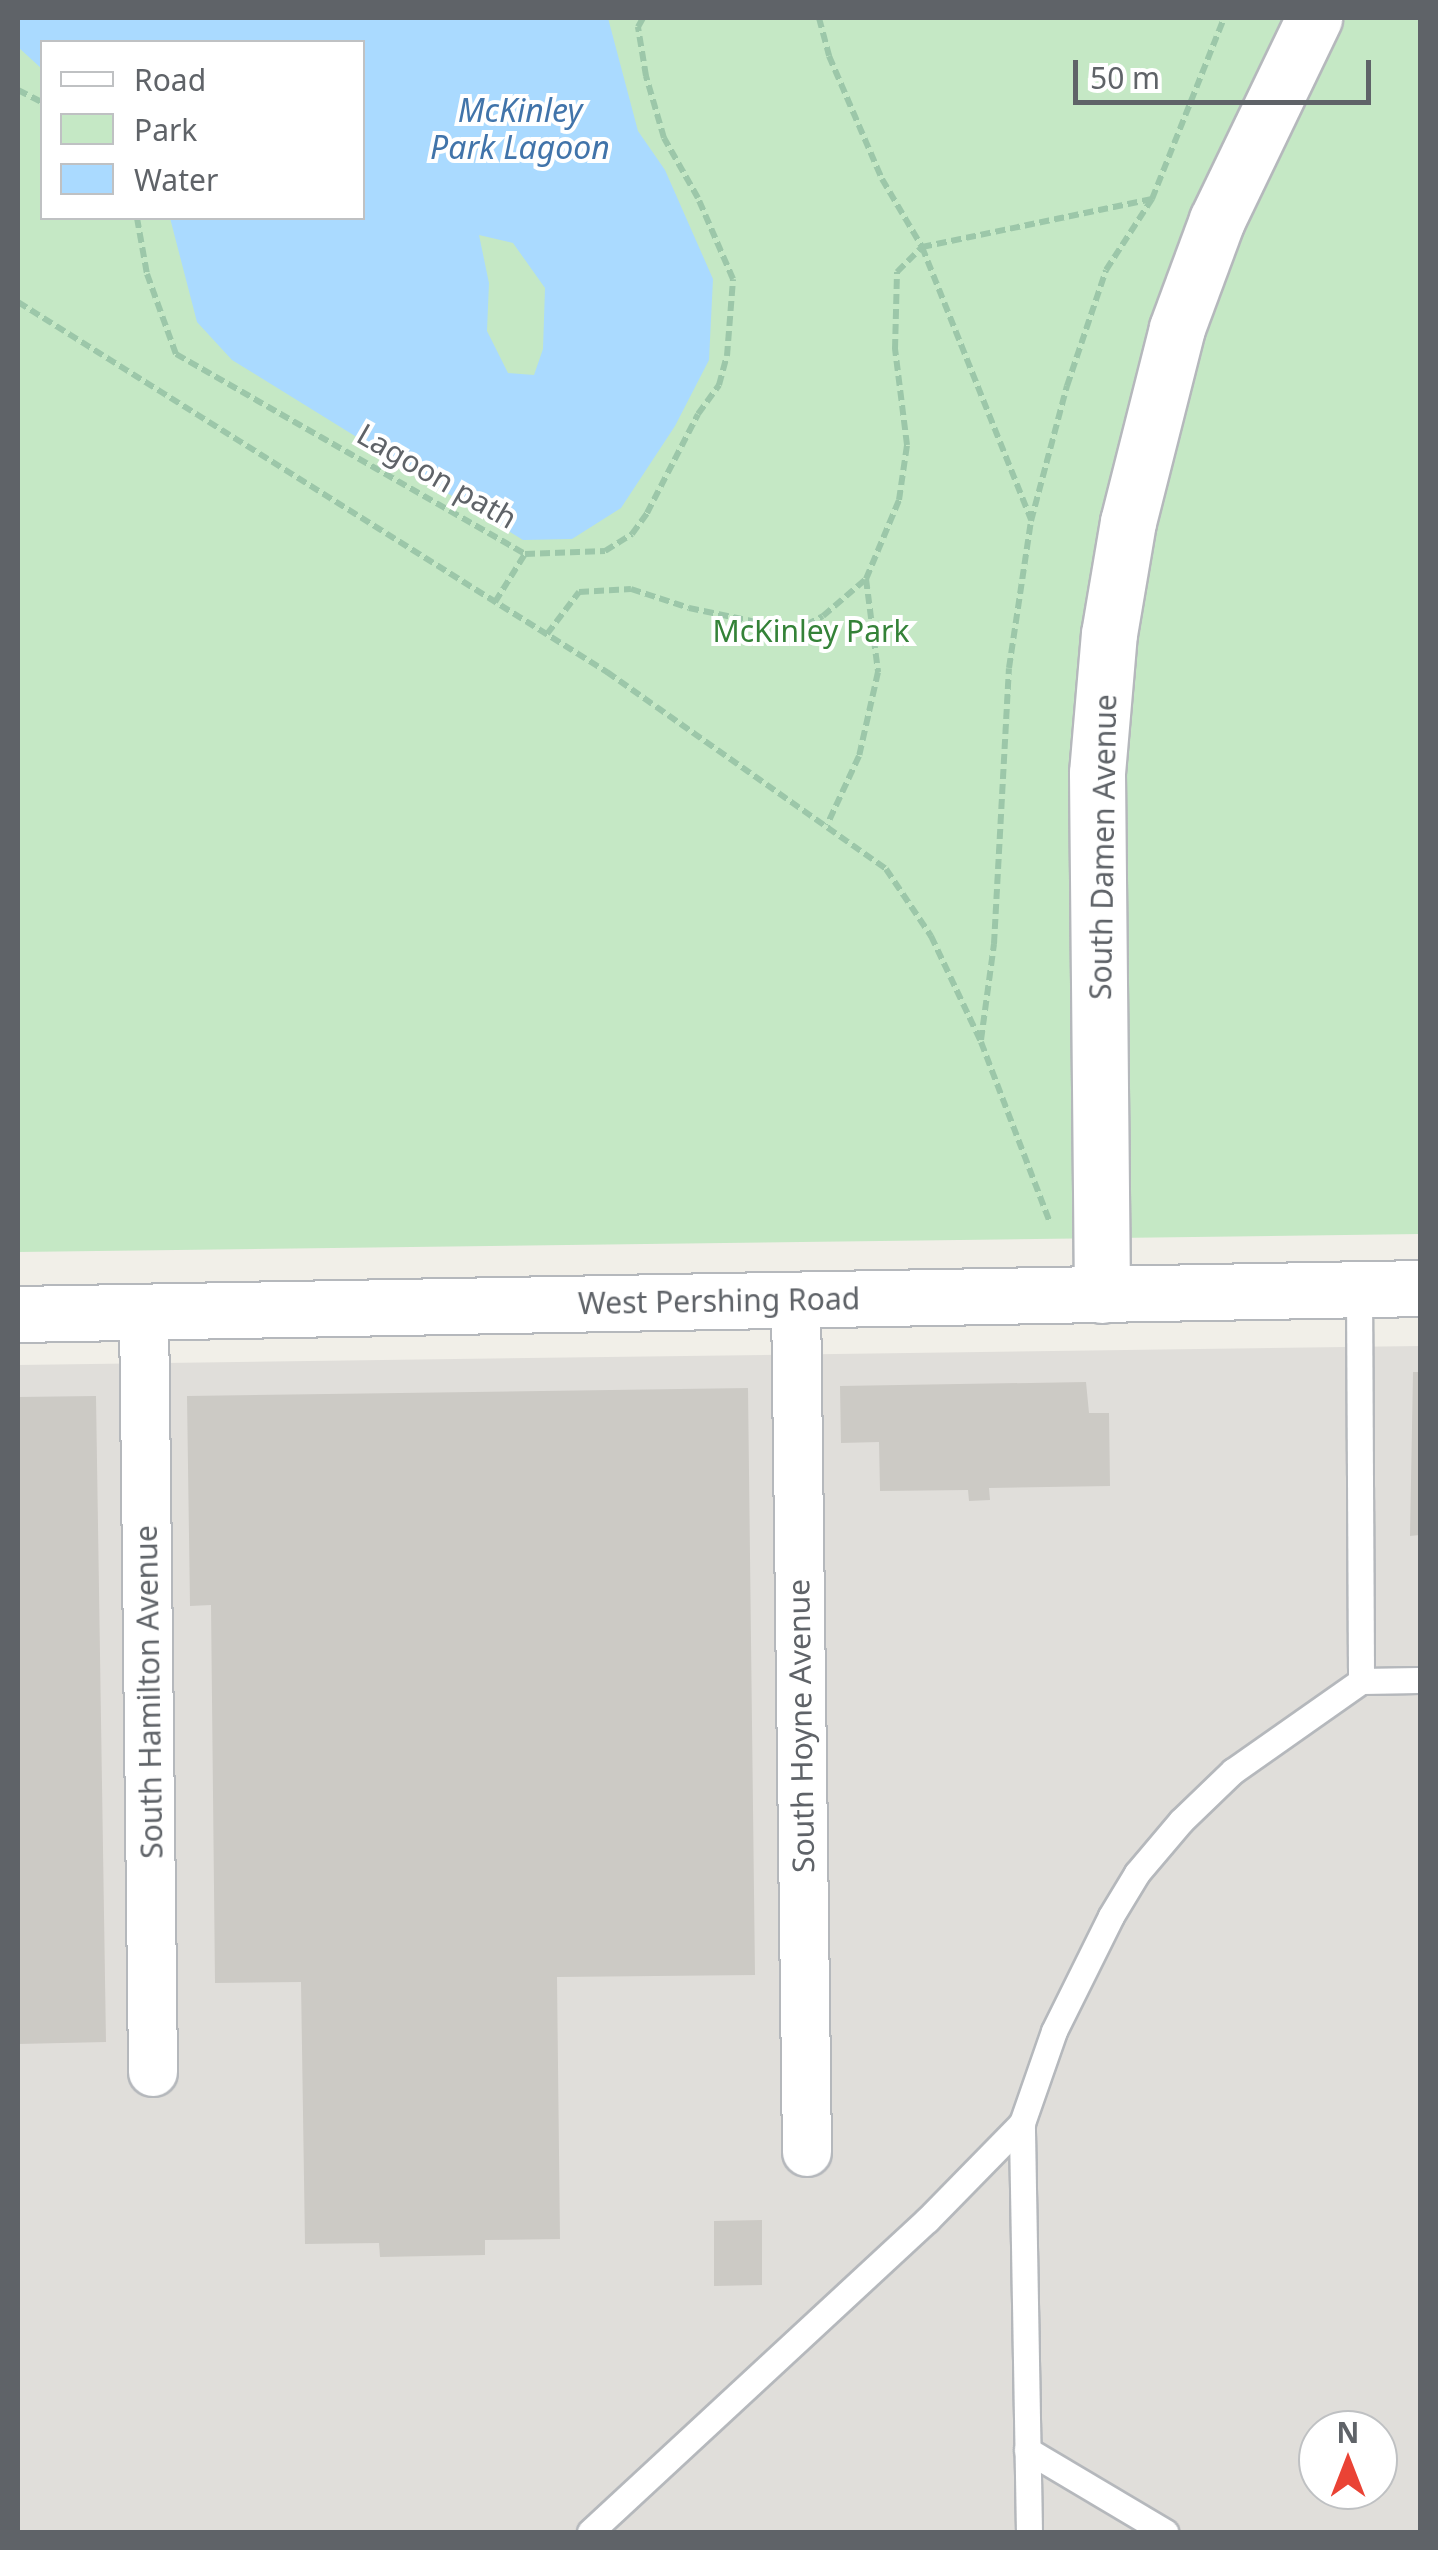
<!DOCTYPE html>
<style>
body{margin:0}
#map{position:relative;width:1438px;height:2550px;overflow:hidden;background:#f1efe8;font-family:"Noto Sans",sans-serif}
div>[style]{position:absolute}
.industrial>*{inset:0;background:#e0deda}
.green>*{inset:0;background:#c5e8c5}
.water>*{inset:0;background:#aadaff}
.building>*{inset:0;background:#cccac5}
.path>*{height:6px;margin-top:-3px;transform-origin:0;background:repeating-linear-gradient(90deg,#9cc7a9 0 10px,transparent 0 15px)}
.roads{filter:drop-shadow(2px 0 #b5b8bc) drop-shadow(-2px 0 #b5b8bc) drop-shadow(0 2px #b5b8bc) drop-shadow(0 -2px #b5b8bc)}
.lane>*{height:25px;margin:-12.5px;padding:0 12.5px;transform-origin:12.5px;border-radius:12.5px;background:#fff}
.street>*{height:48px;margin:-24px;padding:0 24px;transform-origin:24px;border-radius:24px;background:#fff}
.secondary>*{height:55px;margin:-27.5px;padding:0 27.5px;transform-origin:27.5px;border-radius:27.5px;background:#fff}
span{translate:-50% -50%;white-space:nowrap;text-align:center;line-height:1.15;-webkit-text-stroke:8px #fff;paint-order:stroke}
.street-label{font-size:30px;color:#5f6368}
.park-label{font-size:30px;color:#348238}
.water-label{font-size:32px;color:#4174aa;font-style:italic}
.frame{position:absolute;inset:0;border:20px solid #5f6368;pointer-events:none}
.legend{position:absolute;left:40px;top:40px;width:325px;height:180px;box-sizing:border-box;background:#fff;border:2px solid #bfc1c3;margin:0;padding:12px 18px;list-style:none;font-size:30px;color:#5f6368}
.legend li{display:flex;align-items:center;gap:20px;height:50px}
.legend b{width:50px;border:2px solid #bfc1c3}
.north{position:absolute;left:1298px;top:2410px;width:100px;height:100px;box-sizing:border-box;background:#fff;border:2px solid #bfc1c3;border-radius:50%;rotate:0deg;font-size:28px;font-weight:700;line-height:40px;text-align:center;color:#5f6368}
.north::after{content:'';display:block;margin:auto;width:35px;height:45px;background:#ea4335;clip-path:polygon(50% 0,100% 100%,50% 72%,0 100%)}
.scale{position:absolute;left:1073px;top:60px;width:298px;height:45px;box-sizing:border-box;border:5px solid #5f6368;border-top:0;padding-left:12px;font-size:30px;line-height:35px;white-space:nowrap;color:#5f6368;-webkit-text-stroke:8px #fff;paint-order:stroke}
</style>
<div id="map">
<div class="industrial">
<i style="clip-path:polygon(evenodd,1420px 1346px,1420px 2532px,18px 2532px,18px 1365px,1420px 1346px,1318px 2430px,1378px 2430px,1378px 2490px,1318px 2490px,1318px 2430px)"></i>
</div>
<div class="green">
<i style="clip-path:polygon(evenodd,18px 18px,1420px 18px,1420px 1234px,18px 1252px,18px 18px,42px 42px,362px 42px,362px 218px,42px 218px,42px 42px)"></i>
</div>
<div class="water">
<i style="clip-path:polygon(evenodd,18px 18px,608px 18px,638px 131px,665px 170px,713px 279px,709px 360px,675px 426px,621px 508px,572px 539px,523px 540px,232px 360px,197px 322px,170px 218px,362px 218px,362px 42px,42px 42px,42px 69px,18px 47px,18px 18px,479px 235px,513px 243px,545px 288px,543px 349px,534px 375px,508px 373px,487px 331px,489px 283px,479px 235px)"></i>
</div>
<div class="building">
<i style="clip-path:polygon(1413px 1372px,1420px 1372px,1420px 1535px,1410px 1536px)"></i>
<i style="clip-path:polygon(1086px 1382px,1089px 1413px,1109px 1413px,1110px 1486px,989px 1488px,990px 1500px,969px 1501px,968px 1490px,880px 1491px,879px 1442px,841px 1443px,840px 1386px)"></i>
<i style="clip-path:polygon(748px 1388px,755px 1975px,557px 1977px,560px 2239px,485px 2240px,485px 2255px,380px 2257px,379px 2243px,305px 2244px,301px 1982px,215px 1983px,211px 1605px,190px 1606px,187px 1396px)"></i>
<i style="clip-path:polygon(96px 1396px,106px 2042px,18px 2044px,18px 1397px)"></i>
<i style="clip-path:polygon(762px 2220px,762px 2285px,714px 2286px,714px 2221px)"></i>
</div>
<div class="path">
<i style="left:819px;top:18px;width:39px;rotate:75deg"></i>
<i style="left:829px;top:56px;width:134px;rotate:66.7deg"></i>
<i style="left:882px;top:179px;width:79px;rotate:59.5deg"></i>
<i style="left:922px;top:247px;width:235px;rotate:-11.8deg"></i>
<i style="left:1152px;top:199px;width:195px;rotate:-68.3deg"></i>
<i style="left:18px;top:90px;width:27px;rotate:27deg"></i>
<i style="left:137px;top:218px;width:57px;rotate:79.9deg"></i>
<i style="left:147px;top:274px;width:85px;rotate:70.1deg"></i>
<i style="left:176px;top:354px;width:402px;rotate:29.8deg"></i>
<i style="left:525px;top:554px;width:80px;rotate:-2.1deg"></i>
<i style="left:605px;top:551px;width:32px;rotate:-32deg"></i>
<i style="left:632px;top:534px;width:26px;rotate:-54deg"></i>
<i style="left:647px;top:513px;width:111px;rotate:-62.7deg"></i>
<i style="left:698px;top:414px;width:36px;rotate:-54deg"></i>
<i style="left:719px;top:385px;width:30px;rotate:-75deg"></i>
<i style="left:727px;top:356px;width:77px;rotate:-85.5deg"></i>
<i style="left:733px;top:279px;width:88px;rotate:-113.4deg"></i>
<i style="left:698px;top:198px;width:69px;rotate:-119.5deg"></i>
<i style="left:664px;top:138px;width:65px;rotate:-106.2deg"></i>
<i style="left:646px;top:76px;width:50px;rotate:-99.3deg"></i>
<i style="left:638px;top:27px;width:10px;rotate:-61deg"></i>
<i style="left:18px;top:302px;width:696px;rotate:32.14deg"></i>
<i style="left:607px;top:672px;width:342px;rotate:35.2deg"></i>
<i style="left:886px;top:869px;width:81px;rotate:56.1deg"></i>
<i style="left:931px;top:936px;width:117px;rotate:64.7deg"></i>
<i style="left:981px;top:1042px;width:191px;rotate:69.1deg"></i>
<i style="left:866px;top:579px;width:86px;rotate:-67.3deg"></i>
<i style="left:899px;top:500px;width:56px;rotate:-81.7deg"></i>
<i style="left:907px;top:445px;width:97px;rotate:-97.1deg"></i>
<i style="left:895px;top:349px;width:77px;rotate:-88.5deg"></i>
<i style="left:897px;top:272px;width:35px;rotate:-45deg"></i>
<i style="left:922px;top:247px;width:294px;rotate:68.2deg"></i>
<i style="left:495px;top:602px;width:57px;rotate:-58deg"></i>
<i style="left:547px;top:634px;width:53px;rotate:-52.7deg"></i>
<i style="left:579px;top:592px;width:52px;rotate:-3.3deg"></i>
<i style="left:631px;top:589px;width:61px;rotate:18.1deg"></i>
<i style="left:689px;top:608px;width:98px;rotate:11.8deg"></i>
<i style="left:785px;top:628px;width:21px;rotate:-8deg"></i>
<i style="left:806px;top:625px;width:19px;rotate:-28deg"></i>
<i style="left:823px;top:616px;width:57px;rotate:-40.7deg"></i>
<i style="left:866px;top:579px;width:94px;rotate:82.6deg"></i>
<i style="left:878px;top:672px;width:86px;rotate:102.7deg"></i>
<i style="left:859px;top:756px;width:76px;rotate:114.9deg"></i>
<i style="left:981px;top:1040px;width:97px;rotate:-82.3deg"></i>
<i style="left:994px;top:944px;width:276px;rotate:-86.9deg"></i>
<i style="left:1009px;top:668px;width:149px;rotate:-81.5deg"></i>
<i style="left:1031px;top:521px;width:140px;rotate:-75.1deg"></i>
<i style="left:1067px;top:386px;width:122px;rotate:-71.4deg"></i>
<i style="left:1106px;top:270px;width:85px;rotate:-57.1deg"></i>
</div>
<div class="roads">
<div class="lane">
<i style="left:1359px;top:1289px;width:392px;rotate:89.7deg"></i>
<i style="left:1361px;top:1681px;width:59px;rotate:-1deg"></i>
<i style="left:1027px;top:2450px;width:161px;rotate:30.7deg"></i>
<i style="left:590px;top:2532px;width:459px;rotate:-42.8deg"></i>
<i style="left:927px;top:2220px;width:136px;rotate:-45.6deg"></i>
<i style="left:1029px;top:2532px;width:409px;rotate:-91deg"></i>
<i style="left:1022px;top:2123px;width:97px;rotate:-70.8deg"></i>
<i style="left:1054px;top:2031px;width:128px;rotate:-63.6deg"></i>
<i style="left:1111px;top:1916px;width:50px;rotate:-58.8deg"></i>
<i style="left:1137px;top:1873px;width:68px;rotate:-49.8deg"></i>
<i style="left:1181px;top:1821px;width:72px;rotate:-43.9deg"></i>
<i style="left:1233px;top:1771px;width:156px;rotate:-35.1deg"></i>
</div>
<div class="street">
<i style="left:796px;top:1300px;width:852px;rotate:89.26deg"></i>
<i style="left:144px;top:1312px;width:760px;rotate:89.32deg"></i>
</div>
<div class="secondary">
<i style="left:1102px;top:1295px;width:522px;rotate:-90.55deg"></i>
<i style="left:1097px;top:773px;width:140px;rotate:-85.1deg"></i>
<i style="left:1109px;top:634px;width:114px;rotate:-80.4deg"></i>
<i style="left:1128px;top:522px;width:200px;rotate:-75.8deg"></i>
<i style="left:1177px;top:328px;width:115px;rotate:-69.7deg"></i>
<i style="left:1217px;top:220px;width:224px;rotate:-64.3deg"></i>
<i style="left:18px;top:1314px;width:1402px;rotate:-1.06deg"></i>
</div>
</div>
<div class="street-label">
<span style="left:437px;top:476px;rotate:30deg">Lagoon path</span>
<span style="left:1103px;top:847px;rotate:-89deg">South Damen Avenue</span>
<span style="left:719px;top:1301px;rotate:-1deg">West Pershing Road</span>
<span style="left:149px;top:1692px;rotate:-91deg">South Hamilton Avenue</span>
<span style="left:801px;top:1726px;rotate:-91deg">South Hoyne Avenue</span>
</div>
<div class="park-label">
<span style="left:811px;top:631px">McKinley Park</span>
</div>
<div class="water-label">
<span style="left:520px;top:129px">McKinley<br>Park Lagoon</span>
</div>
<div class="frame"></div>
<ul class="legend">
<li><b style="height:12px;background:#fff"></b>Road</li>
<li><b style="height:28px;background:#c5e8c5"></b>Park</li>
<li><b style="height:28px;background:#aadaff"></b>Water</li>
</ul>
<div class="north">N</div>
<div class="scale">50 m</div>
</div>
